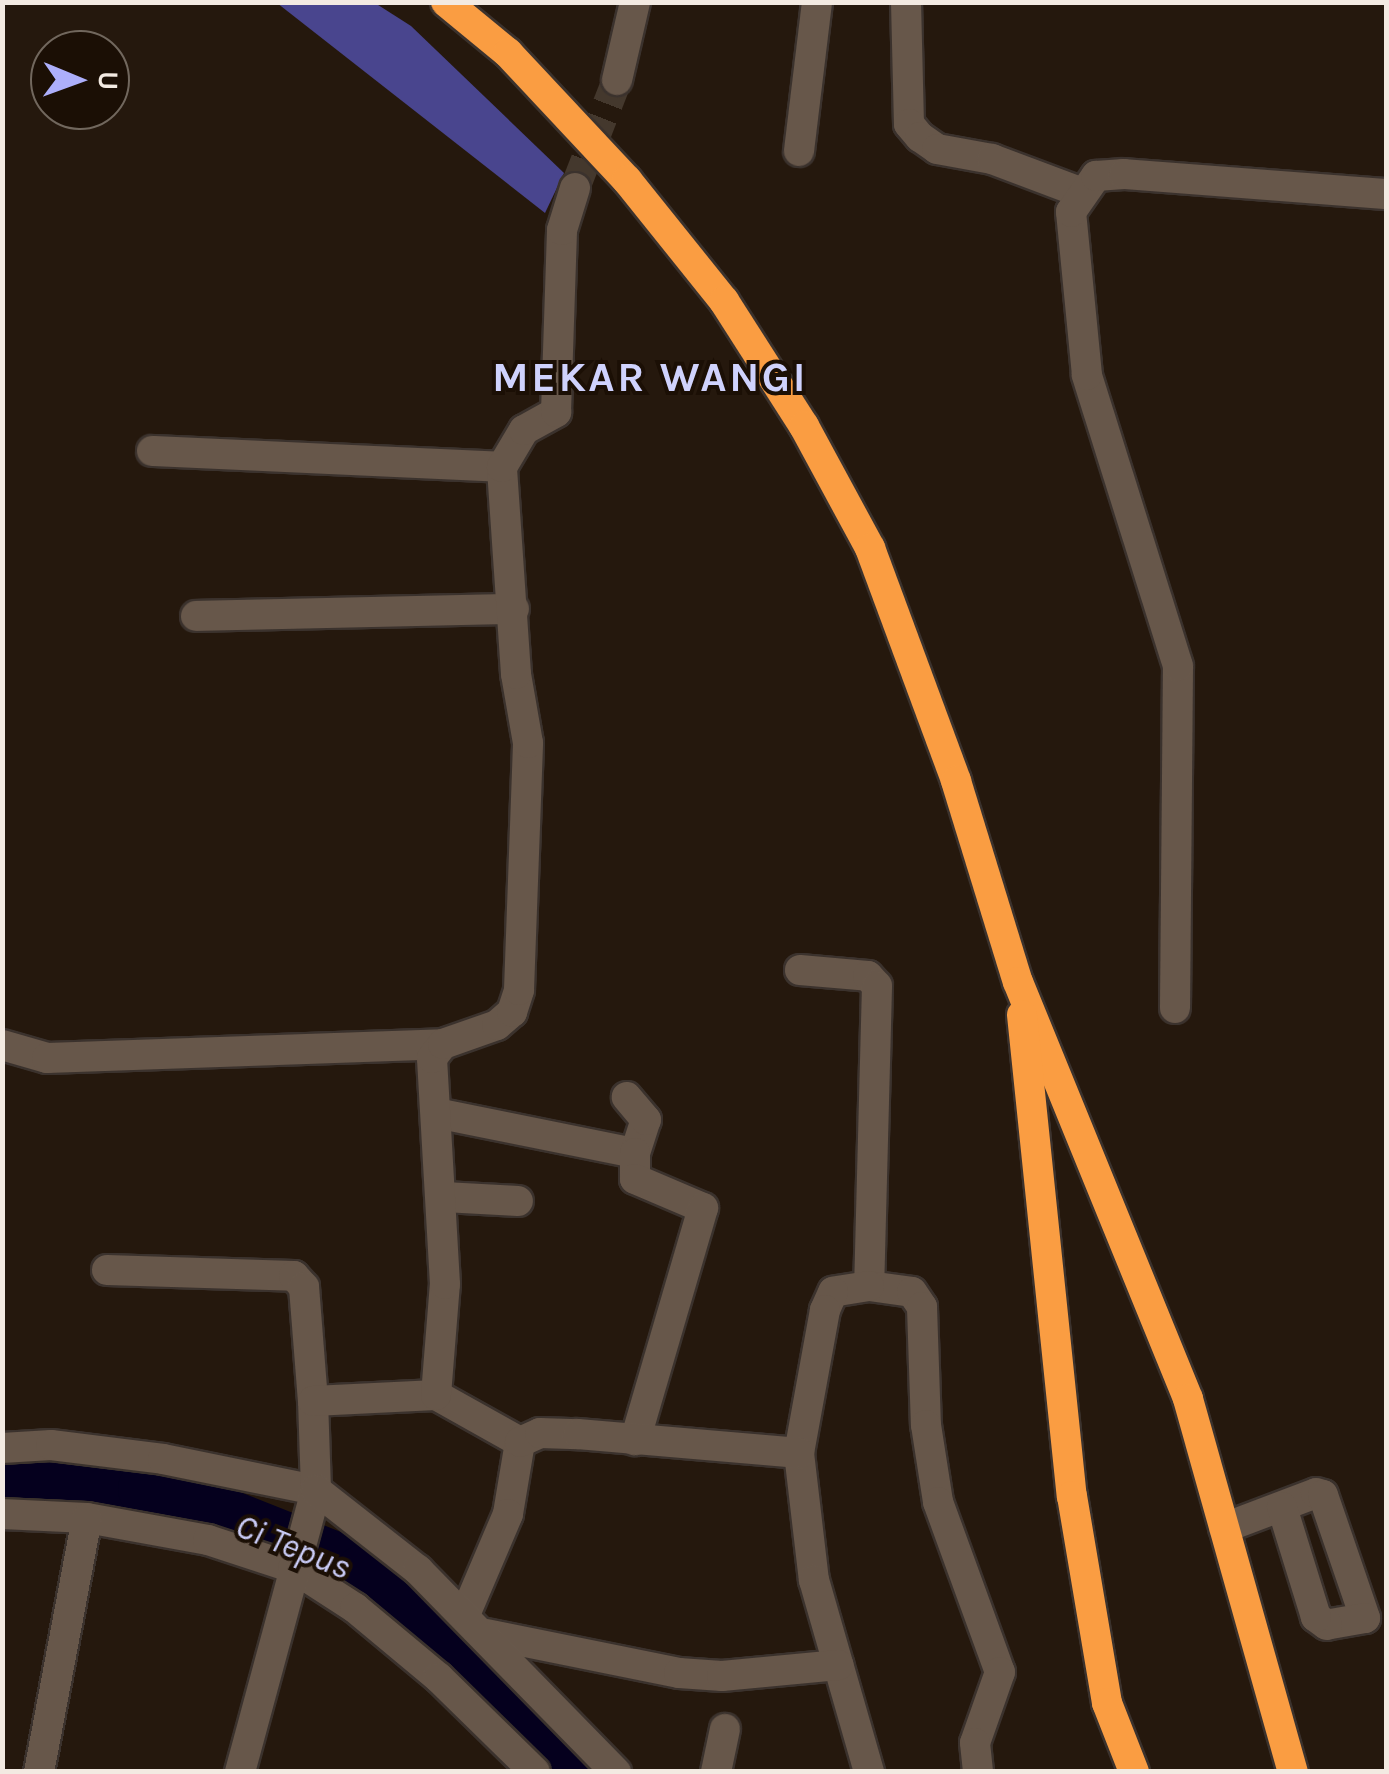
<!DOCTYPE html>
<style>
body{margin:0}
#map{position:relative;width:1389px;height:1774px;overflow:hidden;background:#25180d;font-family:Karla,sans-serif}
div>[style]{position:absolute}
.forest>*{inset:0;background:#49458e}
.river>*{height:62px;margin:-31px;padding:0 31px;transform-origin:31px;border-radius:31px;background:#05001e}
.minor-tunnel>*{height:30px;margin-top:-15px;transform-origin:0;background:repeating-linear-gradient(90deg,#44382d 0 30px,transparent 0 45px)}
.roads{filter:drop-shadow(2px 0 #3b322d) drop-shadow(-2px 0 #3b322d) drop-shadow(0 2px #3b322d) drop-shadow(0 -2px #3b322d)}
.minor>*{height:30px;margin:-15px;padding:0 15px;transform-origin:15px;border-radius:15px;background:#67574a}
.highway>*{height:30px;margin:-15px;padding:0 15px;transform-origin:15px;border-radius:15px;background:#fa9d42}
span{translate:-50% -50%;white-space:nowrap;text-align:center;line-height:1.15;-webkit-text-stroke:8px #1b0f05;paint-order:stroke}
.water-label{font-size:35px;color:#caccf7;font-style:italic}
.district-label{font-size:42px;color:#cfd2fd;font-weight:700;letter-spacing:2.5px}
.frame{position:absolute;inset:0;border:5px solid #f3eae2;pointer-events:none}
.north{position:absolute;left:30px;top:30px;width:100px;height:100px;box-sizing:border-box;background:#1b0f05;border:2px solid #71675d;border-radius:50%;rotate:91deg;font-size:28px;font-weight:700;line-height:40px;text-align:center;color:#f3eae2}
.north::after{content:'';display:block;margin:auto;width:35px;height:45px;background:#adaffb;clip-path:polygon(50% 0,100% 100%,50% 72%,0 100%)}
</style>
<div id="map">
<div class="forest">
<i style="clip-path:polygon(277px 3px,375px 3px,411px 26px,564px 173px,545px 213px)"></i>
</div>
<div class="river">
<i style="left:2px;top:1482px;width:147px;rotate:2.7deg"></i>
<i style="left:149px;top:1489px;width:232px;rotate:21.7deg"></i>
<i style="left:365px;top:1575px;width:286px;rotate:43.6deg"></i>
</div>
<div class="minor-tunnel">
<i style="left:575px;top:188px;width:116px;rotate:-68.7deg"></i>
</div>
<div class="roads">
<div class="minor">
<i style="left:906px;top:2px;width:122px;rotate:88.6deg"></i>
<i style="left:909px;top:124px;width:17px;rotate:50deg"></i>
<i style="left:920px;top:137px;width:21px;rotate:35deg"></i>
<i style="left:937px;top:149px;width:56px;rotate:10.3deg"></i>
<i style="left:992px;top:159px;width:94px;rotate:20.6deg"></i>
<i style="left:617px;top:80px;width:80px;rotate:-77deg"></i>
<i style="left:799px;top:151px;width:150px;rotate:-83.1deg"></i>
<i style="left:152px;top:451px;width:350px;rotate:2.6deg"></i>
<i style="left:196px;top:616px;width:318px;rotate:-1.3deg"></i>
<i style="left:800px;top:970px;width:68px;rotate:5deg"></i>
<i style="left:868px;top:976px;width:13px;rotate:48deg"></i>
<i style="left:877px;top:986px;width:300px;rotate:91.5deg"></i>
<i style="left:869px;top:1286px;width:43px;rotate:7.9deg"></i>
<i style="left:912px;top:1292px;width:18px;rotate:56deg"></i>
<i style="left:922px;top:1307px;width:118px;rotate:88.1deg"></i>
<i style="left:926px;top:1425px;width:78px;rotate:81.1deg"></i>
<i style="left:938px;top:1502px;width:181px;rotate:70deg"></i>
<i style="left:1000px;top:1672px;width:75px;rotate:109.4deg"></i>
<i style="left:975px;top:1743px;width:29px;rotate:84deg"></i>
<i style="left:1175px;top:1008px;width:342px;rotate:-89.5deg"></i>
<i style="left:1178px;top:666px;width:305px;rotate:-107.4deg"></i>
<i style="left:1087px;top:375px;width:164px;rotate:-95.6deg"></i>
<i style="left:1071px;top:212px;width:44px;rotate:-55.2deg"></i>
<i style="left:1096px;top:176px;width:28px;rotate:-4deg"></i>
<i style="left:1124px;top:174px;width:263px;rotate:4.4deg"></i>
<i style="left:2px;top:1045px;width:47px;rotate:16.1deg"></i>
<i style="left:47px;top:1058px;width:396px;rotate:-2deg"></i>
<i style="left:436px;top:1113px;width:203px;rotate:11.4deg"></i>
<i style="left:635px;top:1153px;width:35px;rotate:-72deg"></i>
<i style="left:646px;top:1120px;width:30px;rotate:-130deg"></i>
<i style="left:635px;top:1153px;width:26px;rotate:90deg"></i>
<i style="left:635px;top:1179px;width:74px;rotate:23.1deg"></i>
<i style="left:703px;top:1208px;width:242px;rotate:106.3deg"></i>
<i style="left:444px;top:1197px;width:74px;rotate:3.1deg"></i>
<i style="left:107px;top:1270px;width:187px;rotate:1.8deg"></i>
<i style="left:294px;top:1276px;width:15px;rotate:48deg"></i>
<i style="left:304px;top:1287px;width:114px;rotate:85.5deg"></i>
<i style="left:869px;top:1286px;width:36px;rotate:171deg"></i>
<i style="left:833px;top:1292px;width:20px;rotate:114deg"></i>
<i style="left:825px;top:1310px;width:145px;rotate:100.3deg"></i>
<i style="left:799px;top:1453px;width:128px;rotate:83.3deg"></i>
<i style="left:814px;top:1580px;width:200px;rotate:74deg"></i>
<i style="left:436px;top:1395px;width:96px;rotate:29.2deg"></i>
<i style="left:520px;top:1442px;width:73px;rotate:99.5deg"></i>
<i style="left:508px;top:1514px;width:110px;rotate:113.1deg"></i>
<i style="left:520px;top:1442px;width:22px;rotate:-24deg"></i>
<i style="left:540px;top:1433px;width:38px;rotate:2deg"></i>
<i style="left:578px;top:1434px;width:222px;rotate:4.9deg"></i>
<i style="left:2px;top:1448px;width:49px;rotate:-3.5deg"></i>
<i style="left:51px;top:1445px;width:113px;rotate:7.1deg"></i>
<i style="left:163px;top:1459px;width:156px;rotate:11.5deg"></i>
<i style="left:316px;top:1490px;width:89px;rotate:-91.9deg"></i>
<i style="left:313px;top:1401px;width:123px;rotate:-2.8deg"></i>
<i style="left:436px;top:1395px;width:111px;rotate:-85.4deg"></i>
<i style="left:445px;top:1284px;width:226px;rotate:-93.3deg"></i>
<i style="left:432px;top:1058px;width:18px;rotate:-52deg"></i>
<i style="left:443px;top:1044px;width:57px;rotate:-19.4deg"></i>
<i style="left:497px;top:1025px;width:20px;rotate:-41deg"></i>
<i style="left:512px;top:1012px;width:23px;rotate:-72deg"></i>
<i style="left:519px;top:990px;width:247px;rotate:-87.9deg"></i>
<i style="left:528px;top:743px;width:70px;rotate:-99.9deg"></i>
<i style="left:516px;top:674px;width:207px;rotate:-93.9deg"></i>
<i style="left:502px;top:467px;width:43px;rotate:-59.3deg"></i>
<i style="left:524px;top:430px;width:37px;rotate:-29deg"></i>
<i style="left:556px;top:412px;width:182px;rotate:-88.1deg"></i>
<i style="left:562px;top:230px;width:44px;rotate:-72.8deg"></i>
<i style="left:2px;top:1514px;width:85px;rotate:2.7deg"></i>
<i style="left:87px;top:1518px;width:123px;rotate:10.3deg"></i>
<i style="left:208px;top:1540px;width:89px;rotate:18.2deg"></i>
<i style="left:293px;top:1568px;width:74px;rotate:32.8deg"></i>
<i style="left:355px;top:1608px;width:109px;rotate:39.8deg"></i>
<i style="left:439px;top:1678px;width:134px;rotate:44.4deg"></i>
<i style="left:1224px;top:1528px;width:98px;rotate:-20.8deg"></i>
<i style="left:1316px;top:1493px;width:7px;rotate:16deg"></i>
<i style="left:1323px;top:1495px;width:130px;rotate:71.1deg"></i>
<i style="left:1365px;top:1618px;width:39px;rotate:170deg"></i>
<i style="left:1327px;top:1625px;width:14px;rotate:-144deg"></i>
<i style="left:1316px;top:1617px;width:115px;rotate:-107.2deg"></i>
<i style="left:486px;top:1634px;width:197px;rotate:11.4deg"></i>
<i style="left:679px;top:1673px;width:43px;rotate:4deg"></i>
<i style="left:722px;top:1676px;width:117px;rotate:-5.4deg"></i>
<i style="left:39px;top:1772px;width:258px;rotate:-79.3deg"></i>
<i style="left:240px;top:1772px;width:292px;rotate:-74.9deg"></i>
<i style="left:316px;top:1490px;width:130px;rotate:38.1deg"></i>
<i style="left:418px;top:1570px;width:283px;rotate:45.6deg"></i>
<i style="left:716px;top:1772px;width:44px;rotate:-78.2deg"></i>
</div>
<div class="highway">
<i style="left:446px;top:2px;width:80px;rotate:39.4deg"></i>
<i style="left:508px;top:53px;width:174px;rotate:46.9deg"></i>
<i style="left:627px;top:180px;width:155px;rotate:51.3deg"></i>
<i style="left:724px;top:301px;width:148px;rotate:57.4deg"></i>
<i style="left:804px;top:426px;width:139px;rotate:61.6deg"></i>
<i style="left:870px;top:548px;width:248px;rotate:69.7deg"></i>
<i style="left:956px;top:781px;width:210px;rotate:72.9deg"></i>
<i style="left:1018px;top:982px;width:450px;rotate:67.8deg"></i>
<i style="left:1188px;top:1399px;width:387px;rotate:74.3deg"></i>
<i style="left:1022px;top:1015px;width:484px;rotate:84.1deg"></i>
<i style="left:1072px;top:1496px;width:210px;rotate:80.4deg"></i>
<i style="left:1107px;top:1703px;width:74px;rotate:68.6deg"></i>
</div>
</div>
<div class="water-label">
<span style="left:293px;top:1547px;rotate:22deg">Ci Tepus</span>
</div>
<div class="district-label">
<span style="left:650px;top:377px">MEKAR WANGI</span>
</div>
<div class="frame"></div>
<div class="north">U</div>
</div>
